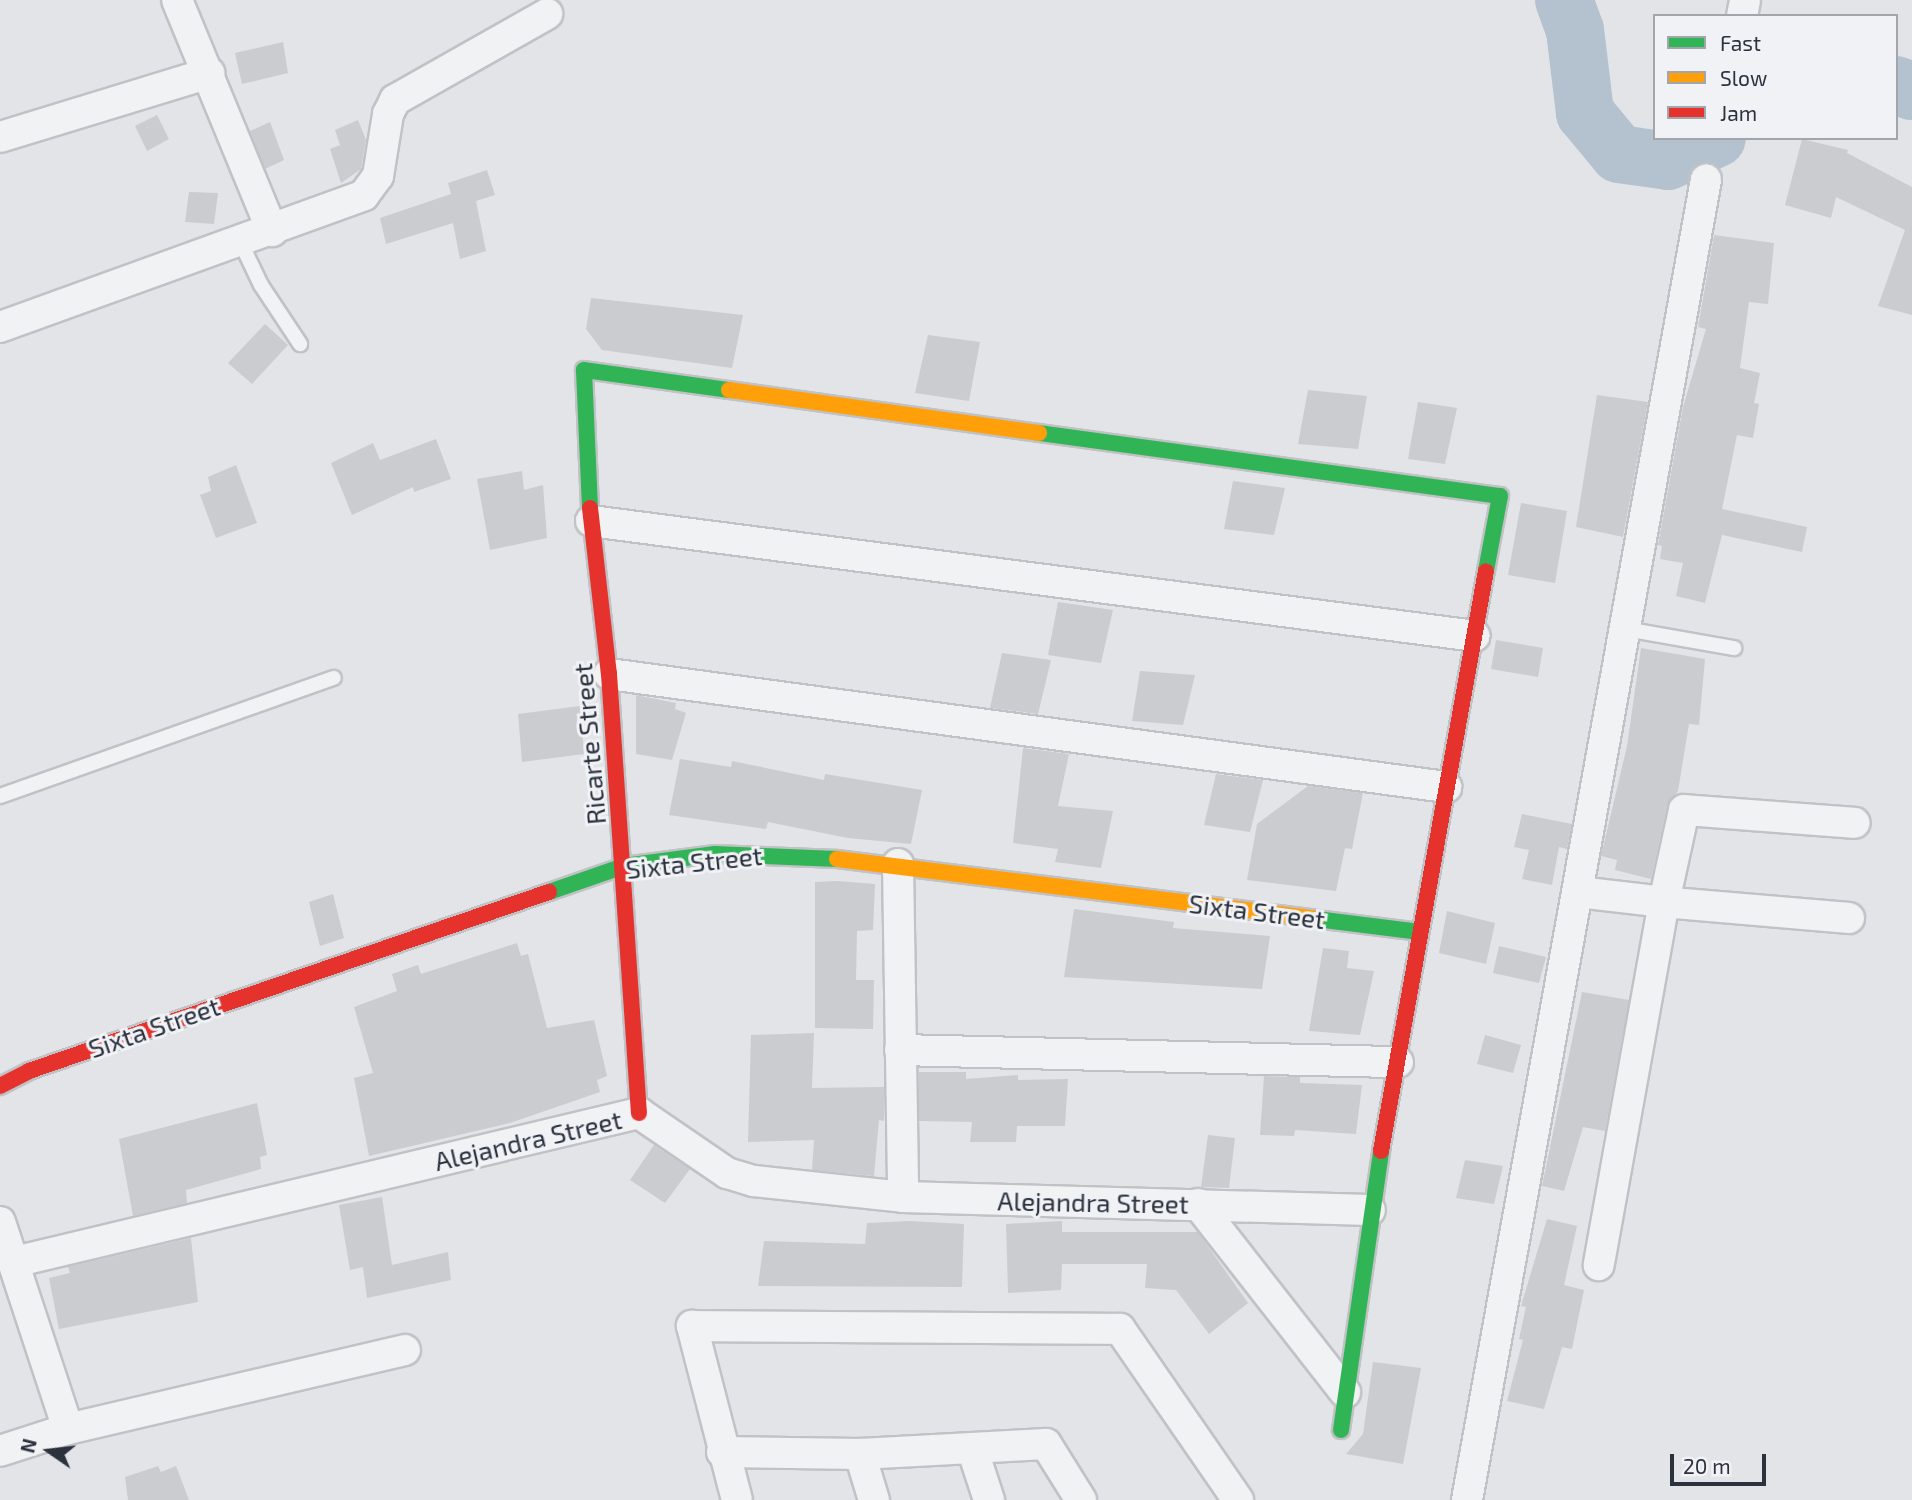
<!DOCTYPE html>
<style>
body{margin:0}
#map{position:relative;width:1912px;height:1500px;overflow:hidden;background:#e2e4e7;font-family:"Exo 2",sans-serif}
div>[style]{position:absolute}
.river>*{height:58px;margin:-29px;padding:0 29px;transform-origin:29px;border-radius:29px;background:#b4c1ce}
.building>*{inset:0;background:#cbcccf}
.roads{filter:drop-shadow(2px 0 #c1c2c5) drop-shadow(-2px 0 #c1c2c5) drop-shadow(0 2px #c1c2c5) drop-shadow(0 -2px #c1c2c5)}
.lane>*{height:14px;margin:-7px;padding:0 7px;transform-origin:7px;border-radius:7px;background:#f1f2f4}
.street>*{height:30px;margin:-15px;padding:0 15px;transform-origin:15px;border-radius:15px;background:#f1f2f4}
.fast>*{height:16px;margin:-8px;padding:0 8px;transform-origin:8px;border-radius:8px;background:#30b455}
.slow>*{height:16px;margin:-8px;padding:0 8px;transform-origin:8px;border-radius:8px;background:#ff9f0a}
.jam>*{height:16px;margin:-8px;padding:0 8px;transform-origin:8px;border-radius:8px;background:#e5322d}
span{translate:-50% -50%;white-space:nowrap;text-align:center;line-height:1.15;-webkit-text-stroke:6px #f0f2f6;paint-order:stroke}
.street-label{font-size:26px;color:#2b323e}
.legend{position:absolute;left:1653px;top:14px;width:245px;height:126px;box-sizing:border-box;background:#f0f2f6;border:2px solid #a1a5ac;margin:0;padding:9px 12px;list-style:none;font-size:21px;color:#2b323e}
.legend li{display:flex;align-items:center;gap:14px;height:35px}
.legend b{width:35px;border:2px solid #a1a5ac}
.north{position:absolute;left:14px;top:1416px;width:70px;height:70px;-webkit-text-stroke:5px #f0f2f6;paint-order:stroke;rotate:284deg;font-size:19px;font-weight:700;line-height:28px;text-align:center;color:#2b323e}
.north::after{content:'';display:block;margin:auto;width:24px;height:32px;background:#2b323e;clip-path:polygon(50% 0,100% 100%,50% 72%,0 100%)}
.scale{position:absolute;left:1670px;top:1454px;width:96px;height:32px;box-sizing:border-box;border:4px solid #2b323e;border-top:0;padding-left:9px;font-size:21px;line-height:24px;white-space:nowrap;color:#2b323e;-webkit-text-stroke:5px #f0f2f6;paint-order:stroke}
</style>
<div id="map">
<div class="river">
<i style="left:1564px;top:0;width:32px;rotate:70deg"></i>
<i style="left:1575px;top:30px;width:84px;rotate:83.1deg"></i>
<i style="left:1585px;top:113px;width:53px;rotate:50.3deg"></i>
<i style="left:1619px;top:154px;width:49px;rotate:8.1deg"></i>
<i style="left:1668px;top:161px;width:54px;rotate:-25.1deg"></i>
<i style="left:1896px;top:85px;width:17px;rotate:21deg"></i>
</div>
<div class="building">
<i style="clip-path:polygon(283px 42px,288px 73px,242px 84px,235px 53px)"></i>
<i style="clip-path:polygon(157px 115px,169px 139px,147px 151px,135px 126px)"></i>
<i style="clip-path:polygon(358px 120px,366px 140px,361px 169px,341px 183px,330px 149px,340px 145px,335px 130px)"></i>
<i style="clip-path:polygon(270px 122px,284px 160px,265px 169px,250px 131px)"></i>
<i style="clip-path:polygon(1802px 139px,1848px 150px,1847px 153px,1912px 187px,1912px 315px,1878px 306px,1905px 230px,1836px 197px,1831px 218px,1785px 205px)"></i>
<i style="clip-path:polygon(487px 170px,495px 195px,476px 201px,486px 251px,460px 259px,453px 223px,386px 244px,380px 218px,451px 194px,448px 183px)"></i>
<i style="clip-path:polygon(189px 192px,218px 193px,214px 224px,185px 222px)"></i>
<i style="clip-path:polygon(1714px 235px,1774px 243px,1768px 304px,1749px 302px,1740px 368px,1760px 373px,1754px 403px,1759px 404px,1753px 438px,1737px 435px,1722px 509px,1807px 527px,1802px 552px,1722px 535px,1705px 603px,1676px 596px,1683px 563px,1660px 559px,1662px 546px,1658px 545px,1683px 407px,1706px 329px,1698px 327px)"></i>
<i style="clip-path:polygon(591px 298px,743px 315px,732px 368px,602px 350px,586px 329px)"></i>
<i style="clip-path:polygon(265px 324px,288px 345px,252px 384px,228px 363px)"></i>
<i style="clip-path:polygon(928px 335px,980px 342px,969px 401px,915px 393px)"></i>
<i style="clip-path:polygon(1308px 390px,1367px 396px,1358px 449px,1298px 444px)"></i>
<i style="clip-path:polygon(1597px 395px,1648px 402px,1623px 537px,1576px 527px)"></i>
<i style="clip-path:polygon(1418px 402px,1457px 408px,1445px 464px,1408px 459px)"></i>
<i style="clip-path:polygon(436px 439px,451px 479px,414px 492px,413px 487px,352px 515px,331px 463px,373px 443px,380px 460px)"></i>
<i style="clip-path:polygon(236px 465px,257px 523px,216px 538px,200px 495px,211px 491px,208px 477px)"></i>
<i style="clip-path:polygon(522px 471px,524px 490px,543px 485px,547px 538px,490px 550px,477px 479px)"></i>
<i style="clip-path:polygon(1233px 481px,1285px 488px,1274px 535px,1224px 529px)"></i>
<i style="clip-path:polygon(1521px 503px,1567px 511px,1555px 583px,1508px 575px)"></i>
<i style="clip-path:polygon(1058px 602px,1113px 610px,1101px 663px,1048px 655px)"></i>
<i style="clip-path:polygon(1496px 640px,1543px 648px,1538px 677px,1491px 669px)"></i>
<i style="clip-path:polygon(1641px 648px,1705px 659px,1699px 725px,1689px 724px,1678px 791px,1667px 806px,1651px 879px,1615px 870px,1617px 860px,1601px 856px,1627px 746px)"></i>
<i style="clip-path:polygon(1002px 653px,1051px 660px,1038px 714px,990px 708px)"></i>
<i style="clip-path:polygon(1140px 671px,1195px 675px,1183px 725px,1132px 721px)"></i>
<i style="clip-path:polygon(636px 695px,676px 703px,675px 709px,686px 713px,672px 760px,636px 754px)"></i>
<i style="clip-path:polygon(580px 706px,584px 754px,522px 762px,518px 714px)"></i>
<i style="clip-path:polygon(1023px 748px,1069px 754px,1058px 806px,1113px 811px,1101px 868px,1055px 862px,1058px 849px,1013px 843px)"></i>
<i style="clip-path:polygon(680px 759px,731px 767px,732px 761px,824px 780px,825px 774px,922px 790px,911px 844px,848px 838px,768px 822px,766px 829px,669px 815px)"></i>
<i style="clip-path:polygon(1216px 774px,1263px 780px,1250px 832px,1204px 825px)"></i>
<i style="clip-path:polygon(1308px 786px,1363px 793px,1352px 849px,1345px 848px,1336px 891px,1247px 880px,1257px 824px)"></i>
<i style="clip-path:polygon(1522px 814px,1572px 824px,1567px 849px,1559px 847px,1552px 885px,1522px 879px,1529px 850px,1514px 847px)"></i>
<i style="clip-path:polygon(838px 881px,875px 884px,873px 930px,857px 931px,856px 980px,874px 980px,873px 1029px,815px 1028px,815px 882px)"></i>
<i style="clip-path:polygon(333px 894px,344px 938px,320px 946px,309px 902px)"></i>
<i style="clip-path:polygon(1074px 909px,1174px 922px,1173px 928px,1270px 936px,1262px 989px,1064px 977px)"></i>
<i style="clip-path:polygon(1447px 911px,1495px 923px,1486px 964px,1439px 953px)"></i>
<i style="clip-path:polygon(517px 943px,521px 956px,528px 954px,547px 1028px,594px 1020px,607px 1076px,597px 1080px,600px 1092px,510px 1123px,369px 1156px,354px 1078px,373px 1073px,354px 1007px,397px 991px,392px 974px,418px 965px,421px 974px)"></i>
<i style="clip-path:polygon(1499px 946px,1546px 957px,1539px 983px,1493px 973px)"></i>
<i style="clip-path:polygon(1323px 948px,1349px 951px,1347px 968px,1374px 971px,1360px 1035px,1309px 1031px)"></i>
<i style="clip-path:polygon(1582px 992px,1629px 1000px,1605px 1131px,1583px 1127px,1564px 1191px,1542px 1186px)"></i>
<i style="clip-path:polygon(814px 1033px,812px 1088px,884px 1087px,884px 1121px,879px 1120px,874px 1176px,812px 1170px,814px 1140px,748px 1142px,751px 1035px)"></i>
<i style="clip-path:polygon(1485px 1035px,1521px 1045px,1513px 1073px,1477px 1064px)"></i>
<i style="clip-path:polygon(919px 1072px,966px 1072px,966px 1079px,1018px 1075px,1018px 1080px,1068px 1079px,1065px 1126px,1017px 1126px,1016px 1142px,970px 1142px,972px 1122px,919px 1121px)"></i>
<i style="clip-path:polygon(1264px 1076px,1300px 1077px,1300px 1083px,1362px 1085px,1356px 1134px,1295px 1130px,1294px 1136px,1260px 1135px)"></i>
<i style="clip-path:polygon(257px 1103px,267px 1155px,260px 1157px,261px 1169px,186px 1190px,187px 1203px,133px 1216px,119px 1139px)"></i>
<i style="clip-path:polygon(1208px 1135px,1235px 1138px,1229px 1188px,1201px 1187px)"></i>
<i style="clip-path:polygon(654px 1145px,690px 1169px,665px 1203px,630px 1180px)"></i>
<i style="clip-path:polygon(1465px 1160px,1503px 1166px,1494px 1204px,1456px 1198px)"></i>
<i style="clip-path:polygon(382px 1197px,392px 1265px,448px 1252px,451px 1280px,367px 1298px,363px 1267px,350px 1270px,339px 1205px)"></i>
<i style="clip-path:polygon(1547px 1219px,1577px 1226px,1564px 1285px,1584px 1290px,1572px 1349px,1562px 1347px,1544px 1409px,1507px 1401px,1523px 1340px,1519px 1339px,1526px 1307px,1521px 1306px)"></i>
<i style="clip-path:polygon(910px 1221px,964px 1224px,962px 1287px,758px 1286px,764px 1241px,865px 1244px,867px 1223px)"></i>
<i style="clip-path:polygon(1062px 1221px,1062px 1232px,1198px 1232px,1248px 1303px,1209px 1334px,1176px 1290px,1145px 1288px,1147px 1264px,1062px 1264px,1061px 1290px,1008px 1293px,1006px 1224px)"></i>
<i style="clip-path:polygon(191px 1238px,198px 1302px,59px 1329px,49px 1278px,70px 1273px,68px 1267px)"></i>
<i style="clip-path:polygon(1373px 1362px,1421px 1368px,1403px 1464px,1346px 1454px,1363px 1434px)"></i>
<i style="clip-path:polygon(158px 1466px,161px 1472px,176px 1466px,189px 1500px,128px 1500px,125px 1477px)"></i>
</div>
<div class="roads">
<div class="lane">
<i style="left:240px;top:241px;width:49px;rotate:64.5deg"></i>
<i style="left:261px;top:285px;width:71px;rotate:56.5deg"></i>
<i style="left:1626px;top:629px;width:110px;rotate:10deg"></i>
<i style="left:0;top:796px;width:354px;rotate:-19.5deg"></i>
</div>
<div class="street">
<i style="left:177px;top:0;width:250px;rotate:67.6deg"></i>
<i style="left:1742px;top:16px;width:16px;rotate:-79deg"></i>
<i style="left:0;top:137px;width:219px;rotate:-17deg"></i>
<i style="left:0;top:327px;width:387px;rotate:-19.9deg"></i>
<i style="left:364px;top:195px;width:24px;rotate:-54deg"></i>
<i style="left:378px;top:176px;width:63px;rotate:-80.8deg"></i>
<i style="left:388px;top:114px;width:16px;rotate:-63deg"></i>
<i style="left:395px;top:100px;width:175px;rotate:-29.5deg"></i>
<i style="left:591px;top:521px;width:891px;rotate:7.41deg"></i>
<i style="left:609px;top:674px;width:845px;rotate:7.69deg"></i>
<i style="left:898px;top:864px;width:333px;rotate:89.1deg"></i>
<i style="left:1578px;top:892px;width:87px;rotate:6.6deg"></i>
<i style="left:1664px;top:902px;width:369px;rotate:100.2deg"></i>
<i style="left:1849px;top:918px;width:186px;rotate:-175.1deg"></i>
<i style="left:1664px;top:902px;width:94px;rotate:-77.7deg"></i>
<i style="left:1684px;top:810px;width:171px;rotate:4.3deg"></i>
<i style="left:900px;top:1050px;width:498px;rotate:1.4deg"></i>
<i style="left:1198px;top:1204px;width:239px;rotate:52deg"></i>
<i style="left:0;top:1222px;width:218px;rotate:71.8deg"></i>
<i style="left:68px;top:1429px;width:71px;rotate:162.1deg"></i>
<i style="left:14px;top:1262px;width:643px;rotate:-13.41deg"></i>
<i style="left:639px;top:1113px;width:107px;rotate:34.3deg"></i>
<i style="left:727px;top:1173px;width:28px;rotate:17deg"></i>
<i style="left:754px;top:1181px;width:150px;rotate:6.1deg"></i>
<i style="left:903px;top:1197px;width:467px;rotate:1.6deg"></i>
<i style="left:68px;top:1429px;width:346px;rotate:-13.2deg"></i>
<i style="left:973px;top:1451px;width:52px;rotate:71.9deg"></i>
<i style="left:722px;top:1452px;width:138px;rotate:0.8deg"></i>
<i style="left:860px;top:1454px;width:186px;rotate:-3.1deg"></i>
<i style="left:1046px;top:1444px;width:66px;rotate:58deg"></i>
<i style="left:860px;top:1454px;width:48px;rotate:73.1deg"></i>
<i style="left:737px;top:1500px;width:180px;rotate:-104.5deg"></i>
<i style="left:692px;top:1326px;width:428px;rotate:0.4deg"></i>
<i style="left:1120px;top:1329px;width:208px;rotate:55.4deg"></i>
<i style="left:1467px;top:1500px;width:1342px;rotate:-79.74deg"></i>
</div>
<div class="fast">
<i style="left:1039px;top:433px;width:465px;rotate:7.8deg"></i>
<i style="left:1500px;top:496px;width:76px;rotate:100.6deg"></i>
<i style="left:590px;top:508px;width:138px;rotate:-92.5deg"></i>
<i style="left:584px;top:370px;width:146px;rotate:7.9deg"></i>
<i style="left:549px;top:892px;width:79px;rotate:-19.1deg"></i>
<i style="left:624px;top:866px;width:92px;rotate:-7.5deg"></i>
<i style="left:715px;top:854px;width:122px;rotate:2.3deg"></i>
<i style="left:1316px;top:919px;width:105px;rotate:7.1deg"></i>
<i style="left:1341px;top:1430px;width:282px;rotate:-81.8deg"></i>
</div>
<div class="slow">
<i style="left:729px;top:390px;width:313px;rotate:7.9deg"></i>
<i style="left:837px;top:859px;width:483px;rotate:7.1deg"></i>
</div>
<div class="jam">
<i style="left:590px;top:508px;width:167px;rotate:83.5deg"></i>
<i style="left:609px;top:674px;width:440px;rotate:86.1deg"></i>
<i style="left:0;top:1086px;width:33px;rotate:-27deg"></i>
<i style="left:29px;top:1071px;width:550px;rotate:-19deg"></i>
<i style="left:1381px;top:1151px;width:589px;rotate:-79.74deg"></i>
</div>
</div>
<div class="street-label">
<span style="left:589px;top:744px;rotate:-95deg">Ricarte Street</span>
<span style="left:694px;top:862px;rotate:-6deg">Sixta Street</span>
<span style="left:1257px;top:911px;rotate:7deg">Sixta Street</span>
<span style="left:154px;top:1027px;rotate:-19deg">Sixta Street</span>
<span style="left:528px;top:1140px;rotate:-13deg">Alejandra Street</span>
<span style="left:1093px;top:1202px;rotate:1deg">Alejandra Street</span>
</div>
<ul class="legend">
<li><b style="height:9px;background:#30b455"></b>Fast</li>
<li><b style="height:9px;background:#ff9f0a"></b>Slow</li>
<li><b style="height:9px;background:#e5322d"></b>Jam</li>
</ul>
<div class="north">N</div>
<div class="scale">20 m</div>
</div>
